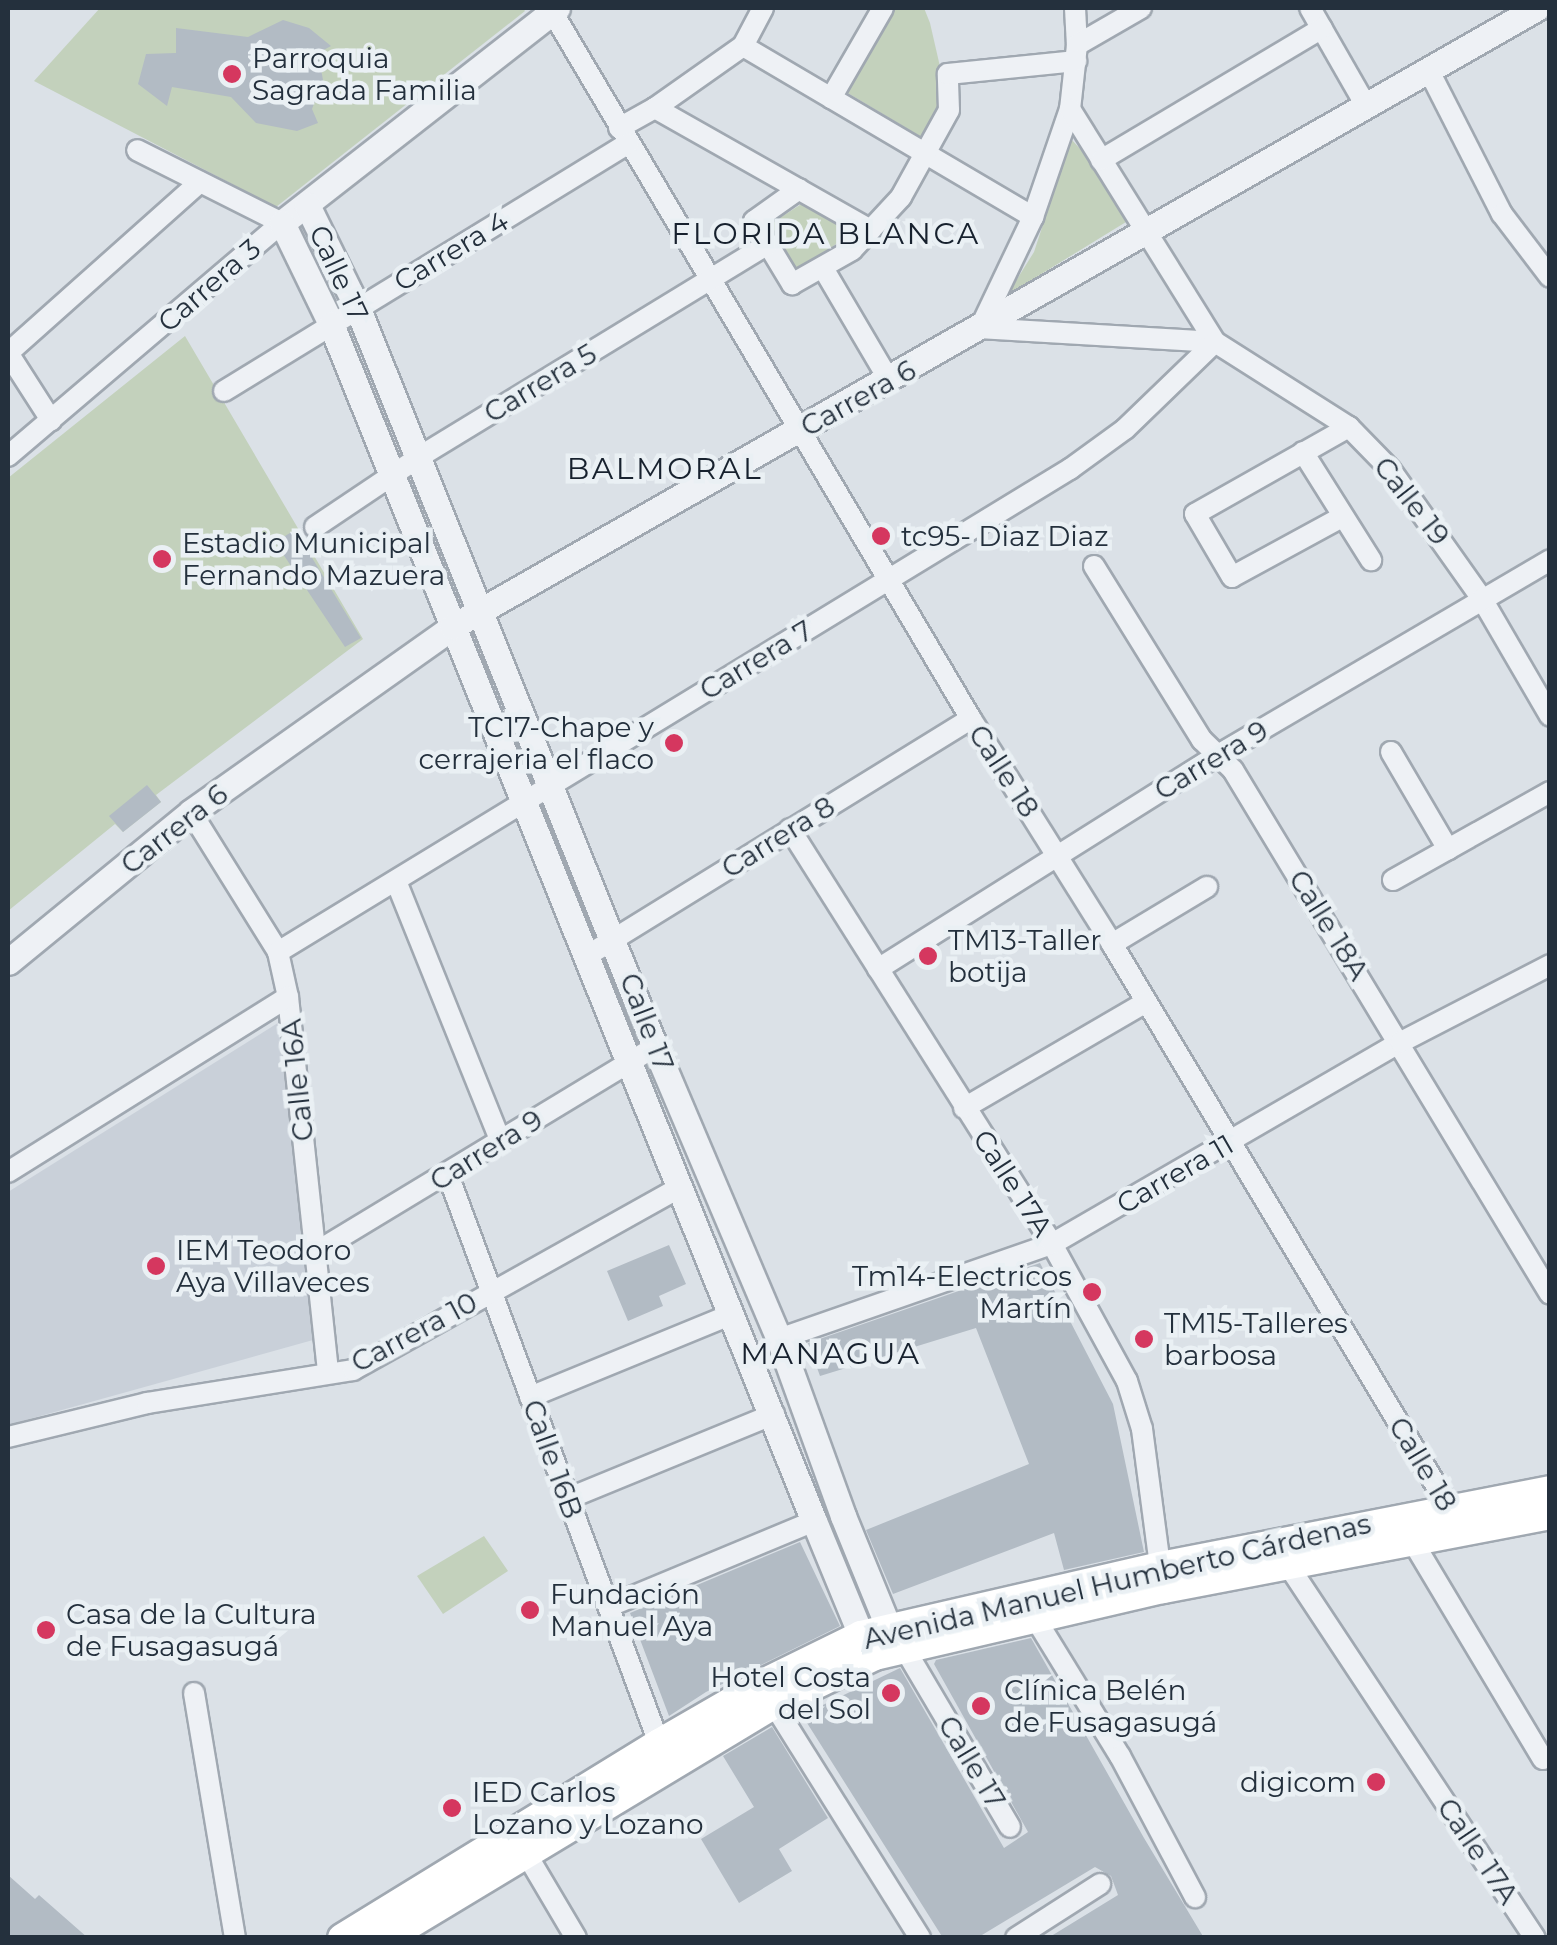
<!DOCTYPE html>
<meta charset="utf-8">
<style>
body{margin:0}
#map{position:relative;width:1557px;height:1945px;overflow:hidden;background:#dbe1e7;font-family:Montserrat,sans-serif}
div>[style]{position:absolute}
.built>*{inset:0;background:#c9d0d9}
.green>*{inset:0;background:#c3d1bc}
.building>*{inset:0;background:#b2bbc4}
.roads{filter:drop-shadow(2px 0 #a0a8b1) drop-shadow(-2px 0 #a0a8b1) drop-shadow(0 2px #a0a8b1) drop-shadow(0 -2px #a0a8b1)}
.minor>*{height:20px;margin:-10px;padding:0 10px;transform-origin:10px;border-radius:10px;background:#eef1f5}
.tertiary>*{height:25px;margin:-12.5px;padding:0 12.5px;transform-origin:12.5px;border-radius:12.5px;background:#eef1f5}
.secondary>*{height:28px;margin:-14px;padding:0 14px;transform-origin:14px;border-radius:14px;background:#fff}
.dots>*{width:28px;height:28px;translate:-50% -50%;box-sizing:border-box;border:5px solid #eaf0f4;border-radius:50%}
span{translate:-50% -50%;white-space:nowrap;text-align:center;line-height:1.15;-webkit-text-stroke:9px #eaf0f4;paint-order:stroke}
.poi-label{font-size:28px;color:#24303d}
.left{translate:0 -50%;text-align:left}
.right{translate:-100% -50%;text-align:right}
.street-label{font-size:28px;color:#24303d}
.neighbourhood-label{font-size:30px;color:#17212e;letter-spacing:2.5px}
.frame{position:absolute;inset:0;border:10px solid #24303d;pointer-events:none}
</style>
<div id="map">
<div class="built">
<i style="clip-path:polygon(281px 1021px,313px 1340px,8px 1425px,8px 1192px)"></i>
</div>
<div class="green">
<i style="clip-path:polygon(100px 8px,523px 8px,525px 11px,276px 207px,34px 81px)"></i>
<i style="clip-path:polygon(892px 8px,924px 8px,930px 23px,941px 71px,939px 109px,923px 138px,846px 92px)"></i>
<i style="clip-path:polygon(1071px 139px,1096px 166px,1126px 222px,1007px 295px,1034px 252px)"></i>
<i style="clip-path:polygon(806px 201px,851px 233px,798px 272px,769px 225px)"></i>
<i style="clip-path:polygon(185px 336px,363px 639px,156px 795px,161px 802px,123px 832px,115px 824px,8px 911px,8px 478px)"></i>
<i style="clip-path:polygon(484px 1536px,508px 1571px,443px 1614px,417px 1576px)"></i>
</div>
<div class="building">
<i style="clip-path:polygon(283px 20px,309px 28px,331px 46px,318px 53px,323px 80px,312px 109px,318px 123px,297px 131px,256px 123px,231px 97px,172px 87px,167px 106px,138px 84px,146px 54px,176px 53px,176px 28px,248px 37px)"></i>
<i style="clip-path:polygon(295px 530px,361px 638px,345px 647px,275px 542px)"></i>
<i style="clip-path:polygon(147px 785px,161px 802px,123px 832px,109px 816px)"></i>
<i style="clip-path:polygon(669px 1245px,686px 1284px,659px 1296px,663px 1306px,628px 1321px,607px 1271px)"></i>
<i style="clip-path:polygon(1040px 1263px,1113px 1404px,1144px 1552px,1064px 1570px,1054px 1533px,893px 1594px,866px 1530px,1029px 1464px,976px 1328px,820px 1376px,808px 1343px)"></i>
<i style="clip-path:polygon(800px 1542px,840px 1626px,706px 1692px,669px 1716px,630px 1613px)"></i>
<i style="clip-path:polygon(1031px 1638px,1144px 1838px,1204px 1938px,1048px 1938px,1118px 1895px,1111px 1876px,1095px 1867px,977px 1938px,943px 1938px,802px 1715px,900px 1668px,1004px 1848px,1028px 1832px,934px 1664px,936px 1660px)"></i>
<i style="clip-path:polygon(772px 1727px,828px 1818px,779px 1849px,792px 1871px,739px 1903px,701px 1839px,754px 1807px,723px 1756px)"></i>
<i style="clip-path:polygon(8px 1875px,35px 1899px,39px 1895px,88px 1938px,8px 1938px)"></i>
</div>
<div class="roads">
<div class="minor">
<i style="left:550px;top:8px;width:826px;rotate:59.37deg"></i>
<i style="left:971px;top:719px;width:266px;rotate:57.9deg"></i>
<i style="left:1112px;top:944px;width:668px;rotate:59.1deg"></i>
<i style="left:1075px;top:8px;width:37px;rotate:87deg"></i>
<i style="left:1077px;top:45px;width:64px;rotate:96.2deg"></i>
<i style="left:1070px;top:109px;width:114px;rotate:108.9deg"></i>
<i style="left:1033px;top:217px;width:123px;rotate:115.5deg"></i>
<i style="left:980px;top:328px;width:235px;rotate:3.4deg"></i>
<i style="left:1310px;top:8px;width:111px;rotate:60.2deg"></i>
<i style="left:1077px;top:45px;width:74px;rotate:-30deg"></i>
<i style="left:743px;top:46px;width:337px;rotate:30.5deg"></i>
<i style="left:1428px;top:69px;width:163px;rotate:63deg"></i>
<i style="left:1502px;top:214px;width:79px;rotate:52.7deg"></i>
<i style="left:831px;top:98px;width:104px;rotate:-60deg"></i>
<i style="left:655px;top:108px;width:248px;rotate:29.5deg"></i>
<i style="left:1070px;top:109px;width:274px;rotate:58.1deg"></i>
<i style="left:1215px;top:342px;width:159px;rotate:32.4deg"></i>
<i style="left:1349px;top:427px;width:59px;rotate:45.7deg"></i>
<i style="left:1390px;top:469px;width:159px;rotate:54.7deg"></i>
<i style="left:1482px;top:599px;width:135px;rotate:59.8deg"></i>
<i style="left:619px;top:128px;width:41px;rotate:-29.1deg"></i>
<i style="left:655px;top:108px;width:108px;rotate:-35.2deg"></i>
<i style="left:743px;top:46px;width:43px;rotate:-62.2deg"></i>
<i style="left:1101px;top:160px;width:257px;rotate:-30.8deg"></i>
<i style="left:799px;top:189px;width:55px;rotate:144.6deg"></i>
<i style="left:754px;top:221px;width:74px;rotate:58.9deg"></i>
<i style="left:792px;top:284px;width:69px;rotate:-29.5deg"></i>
<i style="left:852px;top:250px;width:72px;rotate:-47.2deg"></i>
<i style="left:901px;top:197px;width:99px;rotate:-61.1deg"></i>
<i style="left:949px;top:110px;width:36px;rotate:-92deg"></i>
<i style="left:948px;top:74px;width:129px;rotate:-5.8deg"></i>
<i style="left:823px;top:268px;width:130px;rotate:59.5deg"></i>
<i style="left:8px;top:353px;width:257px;rotate:-41.7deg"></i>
<i style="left:8px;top:353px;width:80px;rotate:57.3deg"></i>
<i style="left:224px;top:391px;width:474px;rotate:-31.5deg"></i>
<i style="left:1303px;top:452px;width:128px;rotate:57.8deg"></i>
<i style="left:8px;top:456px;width:360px;rotate:-40.4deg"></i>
<i style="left:282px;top:223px;width:162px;rotate:-153.3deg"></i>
<i style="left:1342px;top:517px;width:125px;rotate:151.4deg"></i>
<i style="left:1232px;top:577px;width:73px;rotate:-120.4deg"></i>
<i style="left:1195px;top:514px;width:177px;rotate:-29.5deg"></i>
<i style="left:315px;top:527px;width:125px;rotate:-33.9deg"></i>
<i style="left:419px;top:457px;width:409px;rotate:-31.4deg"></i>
<i style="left:1094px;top:566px;width:205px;rotate:58.2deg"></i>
<i style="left:1202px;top:740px;width:43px;rotate:44.1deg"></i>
<i style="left:1233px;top:770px;width:612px;rotate:58.83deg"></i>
<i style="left:1391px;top:752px;width:113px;rotate:59.6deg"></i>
<i style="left:191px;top:812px;width:165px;rotate:58.1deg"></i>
<i style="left:278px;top:952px;width:46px;rotate:77.5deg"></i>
<i style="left:288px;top:997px;width:378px;rotate:83.9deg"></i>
<i style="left:790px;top:829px;width:491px;rotate:57.7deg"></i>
<i style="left:1052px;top:1244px;width:156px;rotate:61.3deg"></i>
<i style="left:1127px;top:1381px;width:50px;rotate:72.6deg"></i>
<i style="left:1142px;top:1429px;width:138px;rotate:82.5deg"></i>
<i style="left:1393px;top:880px;width:180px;rotate:-29.3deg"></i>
<i style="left:396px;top:881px;width:279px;rotate:68.1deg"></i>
<i style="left:1112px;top:944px;width:111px;rotate:-31deg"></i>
<i style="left:278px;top:952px;width:928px;rotate:-31.38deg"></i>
<i style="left:1070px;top:469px;width:68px;rotate:-36deg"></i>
<i style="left:1125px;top:429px;width:125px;rotate:-44deg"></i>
<i style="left:585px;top:957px;width:453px;rotate:-31.7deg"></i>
<i style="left:878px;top:969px;width:402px;rotate:-32.2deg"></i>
<i style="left:1218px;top:755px;width:385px;rotate:-30.4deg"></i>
<i style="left:964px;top:1108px;width:211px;rotate:-30.2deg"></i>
<i style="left:8px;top:1172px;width:330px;rotate:-32deg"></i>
<i style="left:448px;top:1175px;width:606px;rotate:69.62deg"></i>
<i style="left:316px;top:1252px;width:396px;rotate:-31.2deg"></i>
<i style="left:779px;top:1339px;width:289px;rotate:-19.2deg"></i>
<i style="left:1052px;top:1244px;width:403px;rotate:-30.1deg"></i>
<i style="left:1401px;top:1042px;width:168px;rotate:-27.3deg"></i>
<i style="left:530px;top:1397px;width:218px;rotate:-22.3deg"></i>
<i style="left:8px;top:1437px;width:143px;rotate:-13.7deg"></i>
<i style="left:147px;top:1403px;width:209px;rotate:-9.1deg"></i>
<i style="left:353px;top:1370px;width:375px;rotate:-29.2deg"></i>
<i style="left:567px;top:1499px;width:224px;rotate:-22.3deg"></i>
<i style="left:1413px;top:1542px;width:253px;rotate:59.1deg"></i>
<i style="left:1288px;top:1565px;width:447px;rotate:56.5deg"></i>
<i style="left:610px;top:1606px;width:221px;rotate:-22.6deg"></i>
<i style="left:1035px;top:1618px;width:162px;rotate:58.4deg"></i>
<i style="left:1120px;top:1756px;width:160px;rotate:62deg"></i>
<i style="left:903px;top:1646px;width:210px;rotate:59.4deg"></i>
<i style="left:194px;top:1693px;width:248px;rotate:80.5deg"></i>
<i style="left:774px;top:1705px;width:275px;rotate:57.9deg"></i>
<i style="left:521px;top:1845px;width:108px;rotate:59.4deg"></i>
<i style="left:1016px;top:1938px;width:100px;rotate:-32.7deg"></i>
</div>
<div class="tertiary">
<i style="left:557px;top:8px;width:349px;rotate:142deg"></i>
<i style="left:282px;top:223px;width:112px;rotate:64.1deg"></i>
<i style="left:331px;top:324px;width:1291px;rotate:68.03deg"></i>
<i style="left:814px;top:1521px;width:123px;rotate:67.6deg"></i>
<i style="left:861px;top:1635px;width:19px;rotate:55deg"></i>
<i style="left:307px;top:205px;width:116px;rotate:63.9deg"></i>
<i style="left:358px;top:309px;width:796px;rotate:68.08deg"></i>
<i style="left:655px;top:1047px;width:317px;rotate:67deg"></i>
<i style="left:779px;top:1339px;width:188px;rotate:70.1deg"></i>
<i style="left:843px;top:1516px;width:119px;rotate:67.8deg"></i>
<i style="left:888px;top:1626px;width:24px;rotate:52deg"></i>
<i style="left:8px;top:962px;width:237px;rotate:-39.3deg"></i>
<i style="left:191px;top:812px;width:320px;rotate:-35.3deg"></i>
<i style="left:452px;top:627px;width:1249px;rotate:-29.71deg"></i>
</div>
<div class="secondary">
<i style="left:342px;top:1938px;width:372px;rotate:-31.6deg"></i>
<i style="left:659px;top:1743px;width:120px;rotate:-30deg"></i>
<i style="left:763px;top:1683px;width:109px;rotate:-26.1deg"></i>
<i style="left:861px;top:1635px;width:307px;rotate:-13deg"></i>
<i style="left:1160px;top:1566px;width:397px;rotate:-11deg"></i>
<i style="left:387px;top:1938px;width:452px;rotate:-31.1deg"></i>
<i style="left:774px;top:1705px;width:112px;rotate:-25.9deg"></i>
<i style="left:875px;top:1656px;width:296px;rotate:-13.1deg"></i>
<i style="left:1163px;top:1589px;width:394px;rotate:-10.8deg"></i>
</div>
</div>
<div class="dots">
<i style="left:232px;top:74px;background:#d5375f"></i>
<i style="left:881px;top:536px;background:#d5375f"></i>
<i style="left:162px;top:559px;background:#d5375f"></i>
<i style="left:674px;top:743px;background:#d5375f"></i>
<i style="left:928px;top:956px;background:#d5375f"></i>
<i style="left:156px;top:1266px;background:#d5375f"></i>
<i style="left:1092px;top:1292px;background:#d5375f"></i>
<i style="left:1144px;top:1339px;background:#d5375f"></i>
<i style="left:530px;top:1610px;background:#d5375f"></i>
<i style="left:46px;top:1630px;background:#d5375f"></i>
<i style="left:891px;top:1693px;background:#d5375f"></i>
<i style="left:981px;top:1706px;background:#d5375f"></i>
<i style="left:1376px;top:1782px;background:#d5375f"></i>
<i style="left:452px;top:1808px;background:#d5375f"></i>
</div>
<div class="poi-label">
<span class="left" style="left:252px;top:74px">Parroquia<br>Sagrada Familia</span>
<span class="left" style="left:901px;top:536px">tc95- Diaz Diaz</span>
<span class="left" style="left:182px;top:559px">Estadio Municipal<br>Fernando Mazuera</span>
<span class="right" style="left:654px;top:743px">TC17-Chape y<br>cerrajeria el flaco</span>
<span class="left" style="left:948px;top:956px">TM13-Taller<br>botija</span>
<span class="left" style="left:176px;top:1266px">IEM Teodoro<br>Aya Villaveces</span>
<span class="right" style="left:1072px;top:1292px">Tm14-Electricos<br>Martín</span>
<span class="left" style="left:1164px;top:1339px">TM15-Talleres<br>barbosa</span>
<span class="left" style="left:550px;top:1610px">Fundación<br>Manuel Aya</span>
<span class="left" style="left:66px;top:1630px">Casa de la Cultura<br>de Fusagasugá</span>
<span class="right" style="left:871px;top:1693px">Hotel Costa<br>del Sol</span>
<span class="left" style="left:1004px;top:1706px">Clínica Belén<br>de Fusagasugá</span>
<span class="right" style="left:1356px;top:1782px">digicom</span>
<span class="left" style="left:472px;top:1808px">IED Carlos<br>Lozano y Lozano</span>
</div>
<div class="street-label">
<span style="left:451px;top:251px;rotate:-31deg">Carrera 4</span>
<span style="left:339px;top:273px;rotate:65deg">Calle 17</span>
<span style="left:209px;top:285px;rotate:-41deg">Carrera 3</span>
<span style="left:540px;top:383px;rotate:-31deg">Carrera 5</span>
<span style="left:858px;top:398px;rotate:-29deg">Carrera 6</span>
<span style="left:1412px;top:501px;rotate:52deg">Calle 19</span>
<span style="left:756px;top:660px;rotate:-31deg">Carrera 7</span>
<span style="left:1211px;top:760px;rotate:-31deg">Carrera 9</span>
<span style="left:1004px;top:771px;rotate:57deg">Calle 18</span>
<span style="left:174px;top:829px;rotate:-38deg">Carrera 6</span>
<span style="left:778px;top:837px;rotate:-32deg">Carrera 8</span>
<span style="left:1329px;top:925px;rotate:58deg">Calle 18A</span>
<span style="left:647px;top:1022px;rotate:69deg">Calle 17</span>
<span style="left:297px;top:1080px;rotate:-96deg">Calle 16A</span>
<span style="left:486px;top:1150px;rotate:-32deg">Carrera 9</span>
<span style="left:1175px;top:1174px;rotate:-30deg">Carrera 11</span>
<span style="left:1013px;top:1183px;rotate:57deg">Calle 17A</span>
<span style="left:414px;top:1332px;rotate:-28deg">Carrera 10</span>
<span style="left:553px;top:1459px;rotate:70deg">Calle 16B</span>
<span style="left:1423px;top:1464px;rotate:59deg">Calle 18</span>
<span style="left:1117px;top:1581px;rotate:-13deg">Avenida Manuel Humberto Cárdenas</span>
<span style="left:972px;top:1762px;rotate:59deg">Calle 17</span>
<span style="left:1478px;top:1851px;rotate:56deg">Calle 17A</span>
</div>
<div class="neighbourhood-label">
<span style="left:826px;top:234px">FLORIDA BLANCA</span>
<span style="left:665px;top:469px">BALMORAL</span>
<span style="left:831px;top:1354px">MANAGUA</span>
</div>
<div class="frame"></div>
</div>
